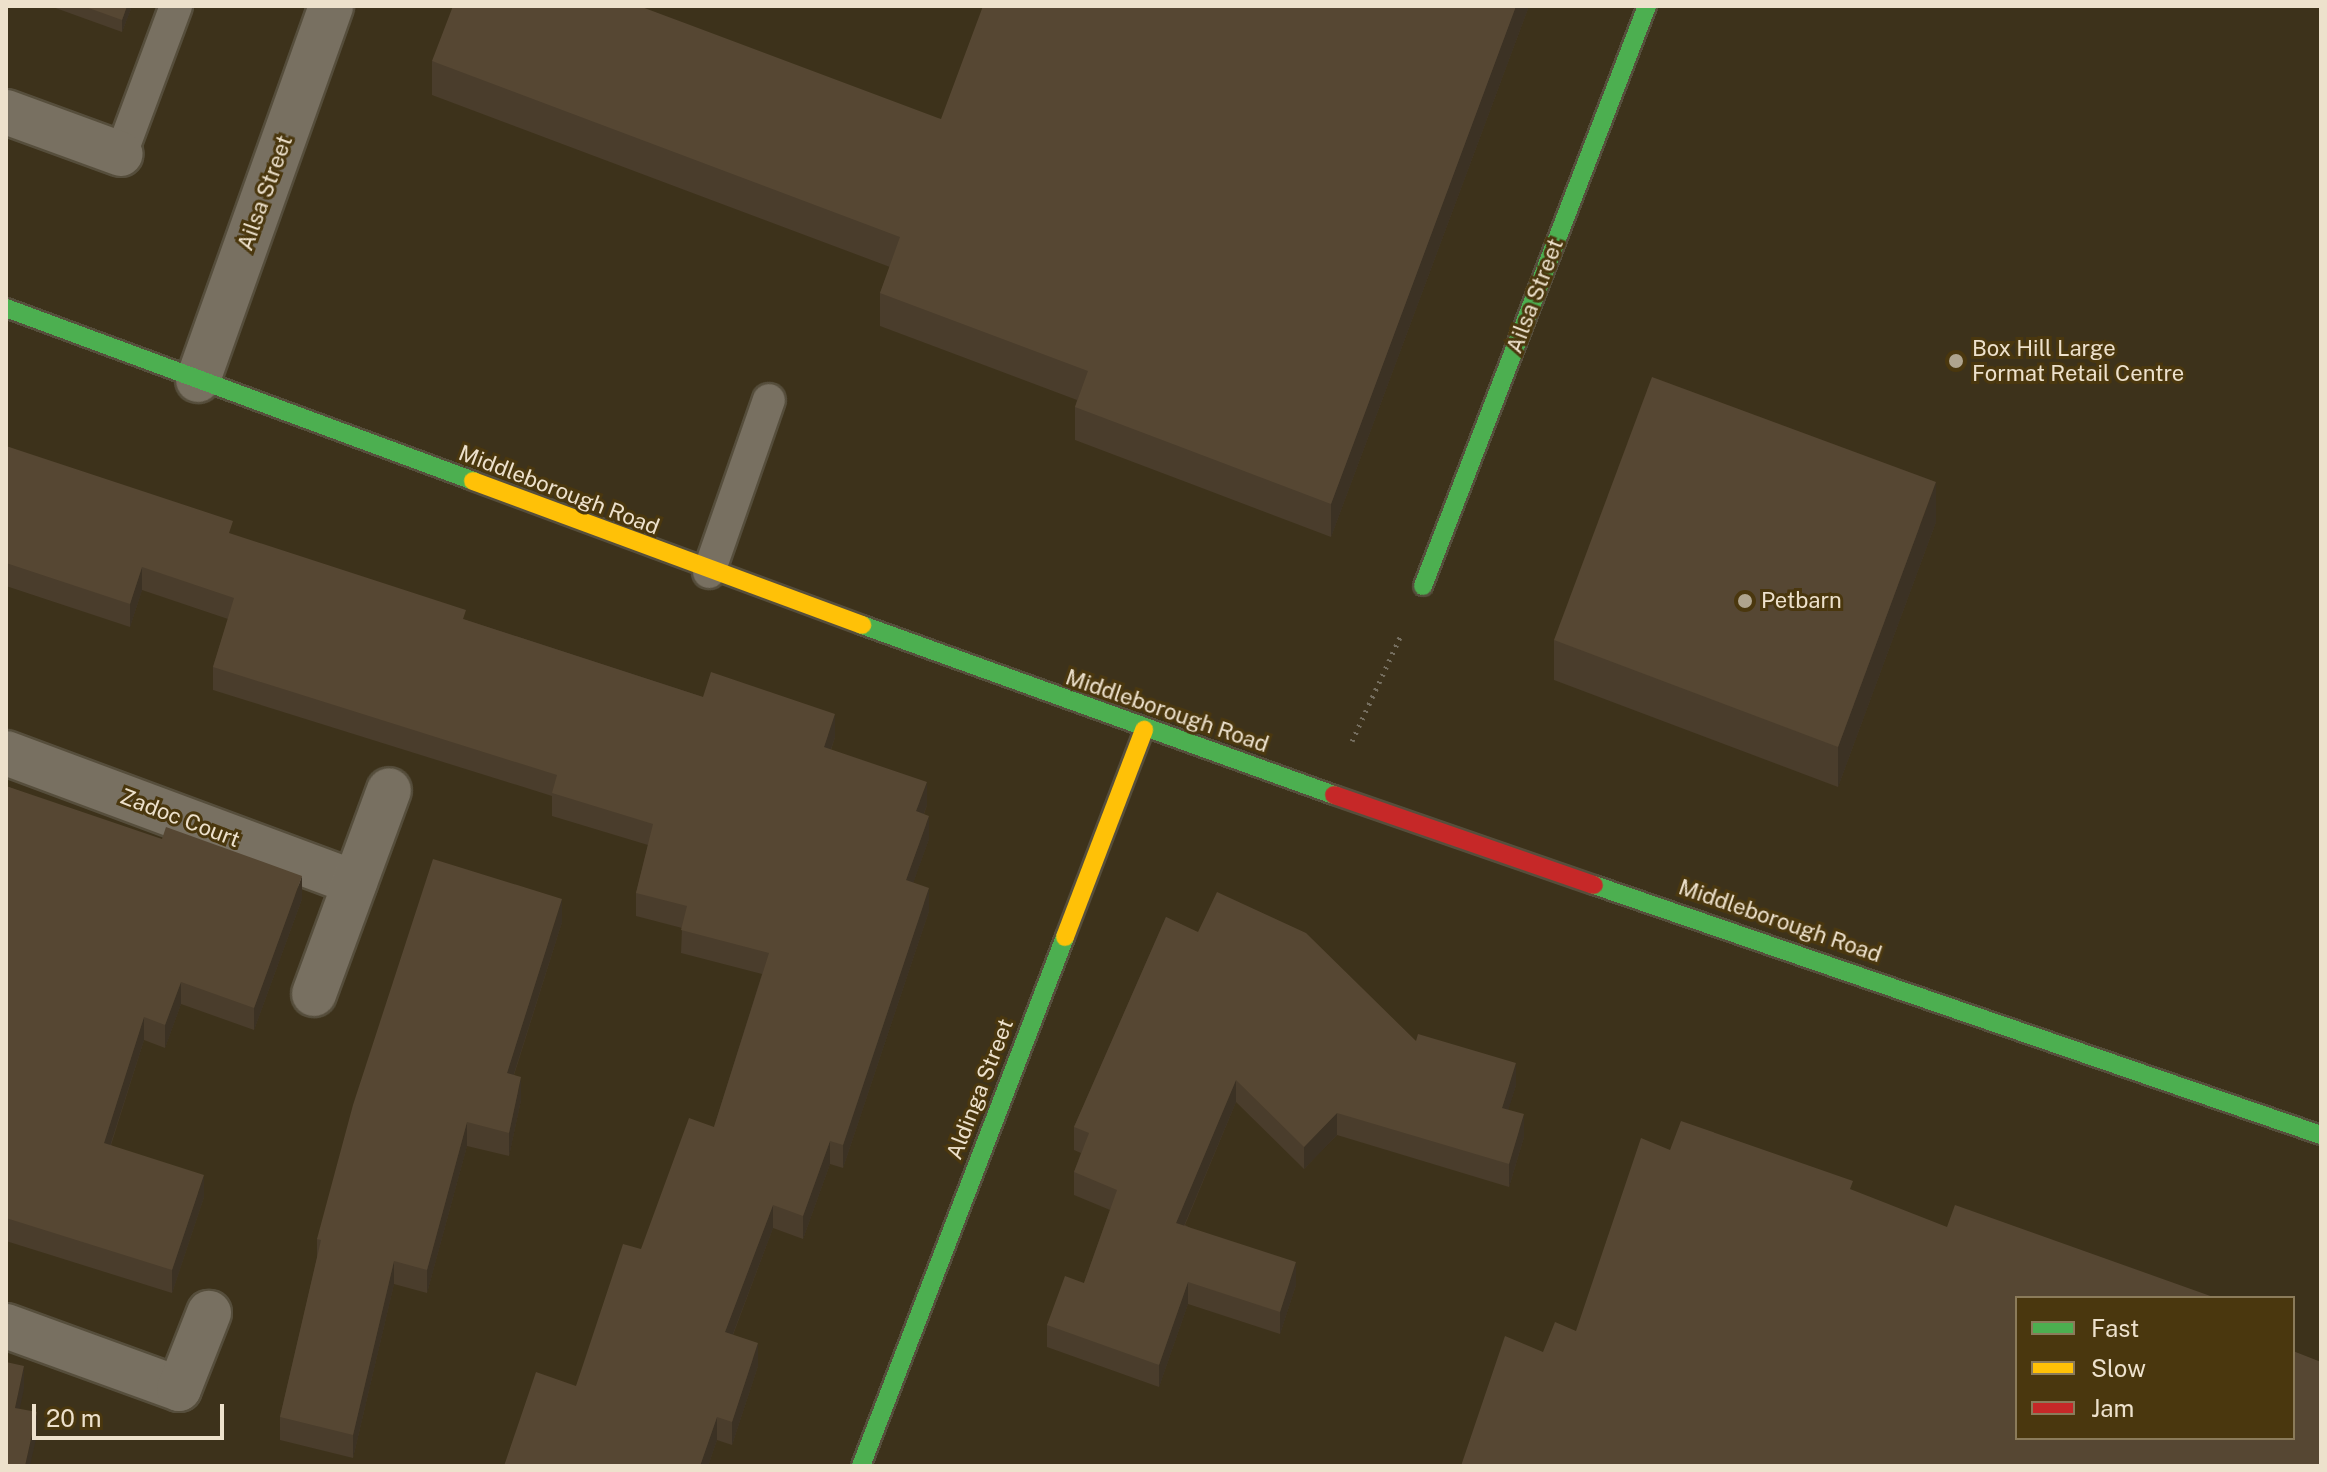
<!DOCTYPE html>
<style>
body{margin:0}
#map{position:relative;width:2327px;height:1472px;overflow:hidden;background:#3d321b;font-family:"Public Sans",sans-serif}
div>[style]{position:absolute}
.path>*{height:5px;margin-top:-2.5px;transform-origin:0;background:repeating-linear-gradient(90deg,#756e5f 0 2px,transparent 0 8px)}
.roads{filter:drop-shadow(2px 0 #564e3c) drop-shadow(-2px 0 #564e3c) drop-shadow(0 2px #564e3c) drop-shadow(0 -2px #564e3c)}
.lane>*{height:32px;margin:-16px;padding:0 16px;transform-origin:16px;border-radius:16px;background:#787061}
.street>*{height:44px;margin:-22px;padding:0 22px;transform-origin:22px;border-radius:22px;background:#787061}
.fast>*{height:18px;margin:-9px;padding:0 9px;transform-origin:9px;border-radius:9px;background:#4caf50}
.slow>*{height:18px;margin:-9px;padding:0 9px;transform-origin:9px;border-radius:9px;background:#ffc107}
.jam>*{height:18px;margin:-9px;padding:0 9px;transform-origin:9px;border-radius:9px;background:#c62828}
.wall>*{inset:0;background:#4a3d2c}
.shaded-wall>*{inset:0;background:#3c3224}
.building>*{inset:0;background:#564733}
.dots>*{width:22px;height:22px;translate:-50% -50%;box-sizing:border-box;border:4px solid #4a370e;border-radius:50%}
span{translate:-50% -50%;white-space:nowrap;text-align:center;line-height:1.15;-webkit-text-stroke:6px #4a370e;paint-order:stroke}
.street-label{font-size:22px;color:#ede1cc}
.poi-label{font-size:22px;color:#ede1cc}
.left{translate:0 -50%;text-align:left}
.frame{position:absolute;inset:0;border:8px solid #ede1cc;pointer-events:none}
.legend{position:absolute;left:2015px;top:1296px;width:280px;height:144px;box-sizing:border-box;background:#4a370e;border:2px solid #8b7b5a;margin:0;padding:10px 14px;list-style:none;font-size:24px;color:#ede1cc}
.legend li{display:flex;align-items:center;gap:16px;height:40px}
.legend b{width:40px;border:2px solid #8b7b5a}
.scale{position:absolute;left:32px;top:1404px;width:192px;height:36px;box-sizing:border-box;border:4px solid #ede1cc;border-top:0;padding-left:10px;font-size:24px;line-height:28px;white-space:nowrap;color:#ede1cc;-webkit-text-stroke:6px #4a370e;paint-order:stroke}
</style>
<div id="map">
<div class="path">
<i style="left:1352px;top:741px;width:115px;rotate:-65.2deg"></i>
</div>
<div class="roads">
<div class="lane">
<i style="left:121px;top:154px;width:158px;rotate:-69.6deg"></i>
<i style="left:709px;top:572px;width:182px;rotate:-70.8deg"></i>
</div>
<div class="street">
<i style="left:6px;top:112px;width:122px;rotate:20.1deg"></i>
<i style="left:198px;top:380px;width:397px;rotate:-70.4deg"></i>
<i style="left:6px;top:753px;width:372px;rotate:20.4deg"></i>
<i style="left:314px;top:994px;width:217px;rotate:-69.8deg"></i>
<i style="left:6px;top:1326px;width:184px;rotate:20deg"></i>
<i style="left:179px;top:1389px;width:82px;rotate:-68.5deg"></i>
</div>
<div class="fast">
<i style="left:6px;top:308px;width:498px;rotate:20.3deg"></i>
<i style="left:1423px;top:586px;width:622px;rotate:-68.88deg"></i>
<i style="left:862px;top:625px;width:502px;rotate:19.81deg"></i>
<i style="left:1594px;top:885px;width:769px;rotate:18.98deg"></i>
<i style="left:861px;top:1466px;width:567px;rotate:-68.91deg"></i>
</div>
<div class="slow">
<i style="left:473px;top:481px;width:415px;rotate:20.3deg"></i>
<i style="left:1065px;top:937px;width:222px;rotate:-69.1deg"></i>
</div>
<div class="jam">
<i style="left:1334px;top:795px;width:275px;rotate:19.1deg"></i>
</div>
</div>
<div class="wall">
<i style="clip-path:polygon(50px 6px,132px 6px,122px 32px)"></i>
<i style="clip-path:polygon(1529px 6px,1331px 537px,1075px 440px,1075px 407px,1077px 400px,880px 326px,880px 293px,890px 267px,432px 95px,432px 61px,941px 119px)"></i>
<i style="clip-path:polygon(6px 446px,233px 535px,466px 620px,703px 697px,835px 737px,831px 750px,927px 805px,924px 814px,929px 839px,913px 883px,929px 911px,843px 1168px,830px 1164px,803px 1239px,773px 1228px,733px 1335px,758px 1366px,732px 1445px,717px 1440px,708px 1466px,504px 1466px,576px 1386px,641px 1249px,714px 1127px,762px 974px,681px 953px,682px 928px,636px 916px,636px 893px,648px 845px,552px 816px,552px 796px,213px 690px,213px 667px,228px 619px,142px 590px,130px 627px,6px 586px)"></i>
<i style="clip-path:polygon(1936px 522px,1838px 787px,1554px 680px,1554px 640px)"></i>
<i style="clip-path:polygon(6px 786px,302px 899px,254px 1030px,181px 1004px,165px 1048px,144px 1040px,111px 1145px,204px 1197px,172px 1293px,6px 1241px)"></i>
<i style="clip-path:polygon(1166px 917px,1416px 1041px,1516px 1085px,1508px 1110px,1524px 1137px,1509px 1187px,1337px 1135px,1304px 1169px,1236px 1102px,1185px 1225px,1296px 1285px,1280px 1334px,1188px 1304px,1159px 1387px,1047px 1347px,1047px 1325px,1084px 1283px,1110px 1210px,1074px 1195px,1074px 1172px,1081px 1153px,1074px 1150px,1074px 1127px)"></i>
<i style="clip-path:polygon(562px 922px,514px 1075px,521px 1100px,509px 1156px,467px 1146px,427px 1293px,394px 1284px,353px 1458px,280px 1440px,280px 1417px,317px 1258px,317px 1239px)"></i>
</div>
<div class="shaded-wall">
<i style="clip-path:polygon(127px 6px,132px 6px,122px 32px,122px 20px)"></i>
<i style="clip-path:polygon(1516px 6px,1529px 6px,1331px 537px,1331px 504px)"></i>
<i style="clip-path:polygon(1936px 482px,1936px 522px,1838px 787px,1838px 747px)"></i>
<i style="clip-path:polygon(142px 567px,142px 590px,130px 627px,130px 604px)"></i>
<i style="clip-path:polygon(835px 714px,835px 737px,824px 770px,824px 747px)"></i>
<i style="clip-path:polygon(927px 782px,927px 805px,916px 834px,916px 811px)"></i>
<i style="clip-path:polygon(929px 816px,929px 839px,906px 903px,906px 880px)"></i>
<i style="clip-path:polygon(302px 876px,302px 899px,254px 1030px,254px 1008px)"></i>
<i style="clip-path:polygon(929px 888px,929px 911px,843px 1168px,843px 1145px)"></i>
<i style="clip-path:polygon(562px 899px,562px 922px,507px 1096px,507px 1073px)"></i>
<i style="clip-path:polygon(181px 982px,181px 1004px,165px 1048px,165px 1025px)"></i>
<i style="clip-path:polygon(144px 1017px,144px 1040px,104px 1165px,104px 1143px)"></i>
<i style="clip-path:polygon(1516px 1063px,1516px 1085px,1502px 1131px,1502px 1108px)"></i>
<i style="clip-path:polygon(521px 1077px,521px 1100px,509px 1156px,509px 1133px)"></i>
<i style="clip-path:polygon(1236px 1080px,1236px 1102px,1176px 1245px,1176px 1223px)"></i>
<i style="clip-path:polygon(1337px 1113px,1337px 1135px,1304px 1169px,1304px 1147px)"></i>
<i style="clip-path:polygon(1524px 1114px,1524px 1137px,1509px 1187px,1509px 1164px)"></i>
<i style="clip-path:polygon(467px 1122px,467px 1146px,427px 1293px,427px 1270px)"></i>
<i style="clip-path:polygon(830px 1141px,830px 1164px,803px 1239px,803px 1216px)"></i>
<i style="clip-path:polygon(204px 1175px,204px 1197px,172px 1293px,172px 1270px)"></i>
<i style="clip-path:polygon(773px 1205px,773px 1228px,725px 1355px,725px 1332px)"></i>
<i style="clip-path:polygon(394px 1261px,394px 1284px,353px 1458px,353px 1435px)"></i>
<i style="clip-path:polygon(1296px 1262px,1296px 1285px,1280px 1334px,1280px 1312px)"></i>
<i style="clip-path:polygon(1188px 1282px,1188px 1304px,1159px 1387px,1159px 1365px)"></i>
<i style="clip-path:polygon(758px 1343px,758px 1366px,732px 1445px,732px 1422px)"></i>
<i style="clip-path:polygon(24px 1366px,24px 1389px,15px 1431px,15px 1408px)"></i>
<i style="clip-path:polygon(37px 1412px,37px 1435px,30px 1466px,25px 1466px)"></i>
<i style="clip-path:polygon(717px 1417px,717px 1440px,708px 1466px,700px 1466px)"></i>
</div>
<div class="building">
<i style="clip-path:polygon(83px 6px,127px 6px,122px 20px)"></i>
<i style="clip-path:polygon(453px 6px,639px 6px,941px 119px,983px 6px,1516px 6px,1331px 504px,1075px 407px,1088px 371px,880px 293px,900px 237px,432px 61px)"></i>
<i style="clip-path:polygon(1652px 377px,1936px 482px,1838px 747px,1554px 640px)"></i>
<i style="clip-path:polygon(6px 446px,233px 521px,229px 533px,466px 610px,463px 619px,703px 697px,711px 672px,835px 714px,824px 747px,927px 782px,916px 811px,929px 816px,906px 880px,929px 888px,843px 1145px,830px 1141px,803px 1216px,773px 1205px,725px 1332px,758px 1343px,732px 1422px,717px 1417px,700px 1466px,504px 1466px,536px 1372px,576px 1386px,623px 1244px,641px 1249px,689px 1118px,714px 1127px,769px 953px,681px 930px,687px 906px,636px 893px,653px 824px,552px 793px,557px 775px,213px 667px,234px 598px,142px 567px,130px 604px,6px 563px)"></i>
<i style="clip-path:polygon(6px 786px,162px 839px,166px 827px,302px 876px,254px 1008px,181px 982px,165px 1025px,144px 1017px,104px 1143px,204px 1175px,172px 1270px,6px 1218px)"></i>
<i style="clip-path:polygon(433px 859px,562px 899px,507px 1073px,521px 1077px,509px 1133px,467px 1122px,427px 1270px,394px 1261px,353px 1435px,280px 1417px,321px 1240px,317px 1239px,353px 1105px)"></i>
<i style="clip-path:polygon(1217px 892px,1306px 933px,1416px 1041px,1418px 1034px,1516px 1063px,1502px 1108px,1524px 1114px,1509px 1164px,1337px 1113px,1304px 1147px,1236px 1080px,1176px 1223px,1296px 1262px,1280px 1312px,1188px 1282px,1159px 1365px,1047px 1325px,1065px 1276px,1084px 1283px,1117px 1190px,1074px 1172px,1089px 1133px,1074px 1127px,1166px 917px,1198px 932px)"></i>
<i style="clip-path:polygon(1681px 1121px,1853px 1181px,1850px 1189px,1947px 1227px,1955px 1205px,2216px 1298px,2017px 1298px,2017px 1438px,2293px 1438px,2293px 1351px,2321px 1362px,2321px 1466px,1461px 1466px,1505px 1336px,1543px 1352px,1555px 1322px,1576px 1331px,1641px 1138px,1670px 1150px)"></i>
<i style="clip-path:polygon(6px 1362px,24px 1366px,15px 1408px,37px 1412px,25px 1466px,6px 1466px)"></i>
</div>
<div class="dots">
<i style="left:1956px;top:361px;background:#afa48e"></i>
<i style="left:1745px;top:601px;background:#afa48e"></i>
</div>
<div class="street-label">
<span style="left:265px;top:193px;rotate:-70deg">Ailsa Street</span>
<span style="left:1535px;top:296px;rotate:-69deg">Ailsa Street</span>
<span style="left:559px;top:490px;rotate:21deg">Middleborough Road</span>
<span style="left:1167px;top:711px;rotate:19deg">Middleborough Road</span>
<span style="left:180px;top:818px;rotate:21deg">Zadoc Court</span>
<span style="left:1780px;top:921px;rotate:19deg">Middleborough Road</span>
<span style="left:980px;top:1089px;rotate:-69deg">Aldinga Street</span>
</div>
<div class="poi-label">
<span class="left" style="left:1972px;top:361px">Box Hill Large<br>Format Retail Centre</span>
<span class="left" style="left:1761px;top:601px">Petbarn</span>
</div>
<div class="frame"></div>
<ul class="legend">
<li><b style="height:10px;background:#4caf50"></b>Fast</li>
<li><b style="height:10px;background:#ffc107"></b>Slow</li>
<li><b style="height:10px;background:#c62828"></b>Jam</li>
</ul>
<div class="scale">20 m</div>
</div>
